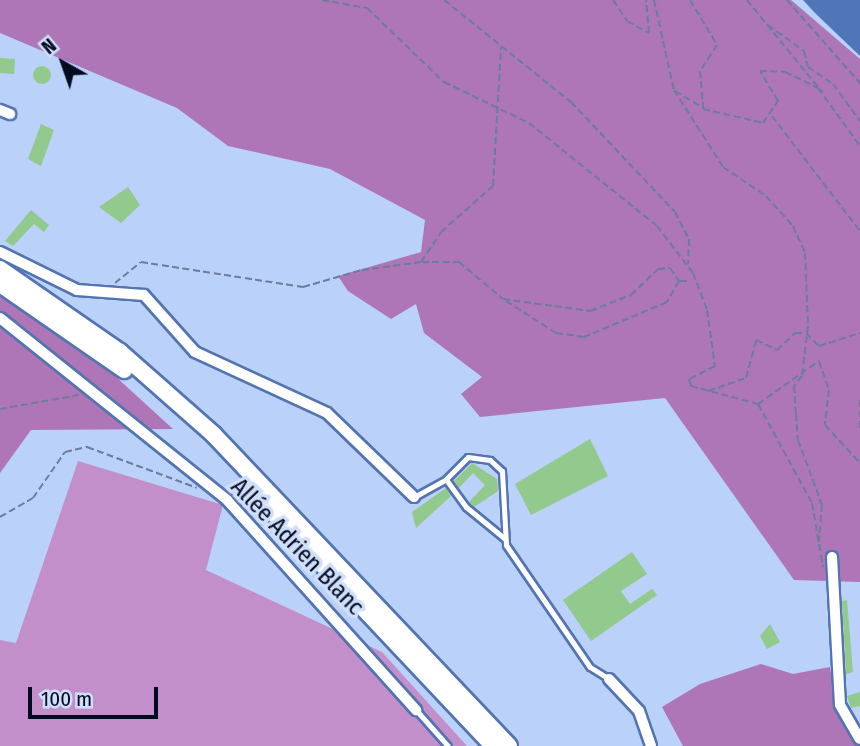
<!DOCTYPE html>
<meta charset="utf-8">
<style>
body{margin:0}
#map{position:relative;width:860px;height:746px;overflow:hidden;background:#bad1f9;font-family:"Fira Sans Condensed",sans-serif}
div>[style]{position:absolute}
.green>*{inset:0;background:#c28fca}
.forest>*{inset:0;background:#ae76b7}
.water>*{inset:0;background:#5075b8}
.building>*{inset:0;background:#92c98c}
.round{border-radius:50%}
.path>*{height:2px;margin-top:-1px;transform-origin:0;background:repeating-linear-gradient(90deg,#6b7c9c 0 7px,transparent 0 10.5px)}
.roads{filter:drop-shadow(2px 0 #5374b1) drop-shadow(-2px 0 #5374b1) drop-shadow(0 2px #5374b1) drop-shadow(0 -2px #5374b1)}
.lane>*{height:5px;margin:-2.5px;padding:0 2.5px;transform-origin:2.5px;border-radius:2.5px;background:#fff}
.street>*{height:10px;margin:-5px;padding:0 5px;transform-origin:5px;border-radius:5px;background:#fff}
.primary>*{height:16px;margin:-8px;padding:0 8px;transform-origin:8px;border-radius:8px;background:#fff}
span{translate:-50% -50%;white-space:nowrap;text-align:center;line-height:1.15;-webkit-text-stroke:7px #cfdef9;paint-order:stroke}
.street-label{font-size:24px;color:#020a20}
.north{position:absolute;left:28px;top:28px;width:70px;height:70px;-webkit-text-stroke:5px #cfdef9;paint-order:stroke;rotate:320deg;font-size:19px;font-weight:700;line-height:28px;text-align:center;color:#020a20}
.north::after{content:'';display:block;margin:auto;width:24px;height:32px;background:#020a20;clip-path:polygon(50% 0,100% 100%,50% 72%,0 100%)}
.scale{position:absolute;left:28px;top:687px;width:130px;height:32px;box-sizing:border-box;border:4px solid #020a20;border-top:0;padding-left:9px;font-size:21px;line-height:24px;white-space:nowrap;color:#020a20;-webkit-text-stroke:5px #cfdef9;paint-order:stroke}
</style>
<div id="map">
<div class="green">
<i style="clip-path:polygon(78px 461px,223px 505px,206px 570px,382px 652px,467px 746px,0 746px,0 640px,16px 643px)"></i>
</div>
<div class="forest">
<i style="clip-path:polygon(0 0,791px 0,860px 59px,860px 582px,794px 580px,665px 398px,480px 417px,461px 394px,482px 377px,424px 333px,416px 304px,391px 319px,348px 291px,338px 276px,421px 252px,425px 220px,330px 169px,228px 146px,177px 108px,0 33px)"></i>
<i style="clip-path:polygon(0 292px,92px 355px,173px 429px,31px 430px,0 473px)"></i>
<i style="clip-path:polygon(761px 664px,793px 674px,830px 667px,836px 708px,858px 746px,683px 746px,662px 707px,700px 684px)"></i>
</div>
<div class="water">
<i style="clip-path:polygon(803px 0,860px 0,860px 56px,815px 13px)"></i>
</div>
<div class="building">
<i style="clip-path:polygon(0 58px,15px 59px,14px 74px,0 73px)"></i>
<i class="round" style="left:33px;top:66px;width:18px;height:18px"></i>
<i style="clip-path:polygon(41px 124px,54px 130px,41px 166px,28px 159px)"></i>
<i style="clip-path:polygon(128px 187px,140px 205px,121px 223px,99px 207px)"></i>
<i style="clip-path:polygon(31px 210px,49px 225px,44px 232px,34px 224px,13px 246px,5px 241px)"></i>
<i style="clip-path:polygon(590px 439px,608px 476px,531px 515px,515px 484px)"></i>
<i style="clip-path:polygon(472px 463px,497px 479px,498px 491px,474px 507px,469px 502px,485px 485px,473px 473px,459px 488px,454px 481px)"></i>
<i style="clip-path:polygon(446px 488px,451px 496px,416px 528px,412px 512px)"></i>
<i style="clip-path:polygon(632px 552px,647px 574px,621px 591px,630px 604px,652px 589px,657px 595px,591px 641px,563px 600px)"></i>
<i style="clip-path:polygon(847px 600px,853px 672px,846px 674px,842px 601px)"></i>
<i style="clip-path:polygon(770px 624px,780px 642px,767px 649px,760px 636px)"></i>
<i style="clip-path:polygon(860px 692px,860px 706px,851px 708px,847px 696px)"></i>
</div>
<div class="path">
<i style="left:322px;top:0;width:46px;rotate:10.1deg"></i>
<i style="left:367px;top:8px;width:107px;rotate:43.9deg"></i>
<i style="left:444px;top:82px;width:94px;rotate:25.8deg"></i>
<i style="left:529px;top:123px;width:164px;rotate:38.8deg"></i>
<i style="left:657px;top:226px;width:59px;rotate:52.5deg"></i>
<i style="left:693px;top:273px;width:40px;rotate:69deg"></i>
<i style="left:707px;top:310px;width:57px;rotate:81.9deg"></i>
<i style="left:715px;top:366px;width:29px;rotate:153deg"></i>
<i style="left:689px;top:379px;width:7px;rotate:74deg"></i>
<i style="left:691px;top:386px;width:69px;rotate:15deg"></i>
<i style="left:758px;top:404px;width:113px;rotate:61.4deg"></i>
<i style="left:812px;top:503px;width:65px;rotate:80.2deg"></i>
<i style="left:444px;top:0;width:163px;rotate:38.8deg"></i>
<i style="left:571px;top:102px;width:151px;rotate:46.6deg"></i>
<i style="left:675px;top:212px;width:30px;rotate:63deg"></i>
<i style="left:689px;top:239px;width:25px;rotate:92deg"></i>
<i style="left:613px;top:0;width:25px;rotate:56deg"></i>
<i style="left:627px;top:21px;width:25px;rotate:29deg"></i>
<i style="left:649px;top:33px;width:33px;rotate:-95deg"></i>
<i style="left:654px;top:0;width:92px;rotate:77.5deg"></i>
<i style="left:674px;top:90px;width:91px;rotate:57.5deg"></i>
<i style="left:723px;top:167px;width:52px;rotate:34deg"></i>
<i style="left:766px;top:196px;width:40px;rotate:48deg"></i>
<i style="left:793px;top:226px;width:30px;rotate:66deg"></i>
<i style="left:805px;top:253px;width:73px;rotate:87.6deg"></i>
<i style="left:808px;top:326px;width:50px;rotate:96.8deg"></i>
<i style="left:802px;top:376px;width:13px;rotate:129deg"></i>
<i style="left:794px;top:386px;width:28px;rotate:86deg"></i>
<i style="left:796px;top:414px;width:26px;rotate:86deg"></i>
<i style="left:798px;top:440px;width:69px;rotate:69.7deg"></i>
<i style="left:822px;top:505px;width:37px;rotate:95deg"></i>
<i style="left:690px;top:0;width:52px;rotate:59deg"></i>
<i style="left:717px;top:45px;width:31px;rotate:123deg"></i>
<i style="left:700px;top:71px;width:38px;rotate:85deg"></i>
<i style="left:703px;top:109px;width:62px;rotate:13.1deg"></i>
<i style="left:763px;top:123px;width:27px;rotate:-56deg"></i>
<i style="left:778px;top:101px;width:35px;rotate:-121deg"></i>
<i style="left:760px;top:71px;width:25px;rotate:2deg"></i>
<i style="left:785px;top:72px;width:37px;rotate:26deg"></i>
<i style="left:818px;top:88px;width:72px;rotate:54.1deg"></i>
<i style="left:747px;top:0;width:119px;rotate:50.8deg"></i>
<i style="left:787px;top:0;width:111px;rotate:48.7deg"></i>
<i style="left:768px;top:25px;width:44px;rotate:35.8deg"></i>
<i style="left:804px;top:51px;width:16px;rotate:76deg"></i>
<i style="left:808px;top:67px;width:30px;rotate:34deg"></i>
<i style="left:833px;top:84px;width:46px;rotate:53.9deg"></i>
<i style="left:675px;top:91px;width:33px;rotate:31deg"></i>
<i style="left:772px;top:116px;width:145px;rotate:52.6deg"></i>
<i style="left:422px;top:262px;width:37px"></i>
<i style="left:459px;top:262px;width:57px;rotate:40.1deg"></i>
<i style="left:503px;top:299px;width:88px;rotate:7.9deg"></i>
<i style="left:590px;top:311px;width:44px;rotate:-21.3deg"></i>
<i style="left:631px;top:295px;width:37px;rotate:-44deg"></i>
<i style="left:658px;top:269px;width:12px;rotate:-5deg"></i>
<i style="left:670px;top:268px;width:16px;rotate:55deg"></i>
<i style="left:679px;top:281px;width:24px;rotate:120deg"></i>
<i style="left:667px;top:302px;width:90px;rotate:157.1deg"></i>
<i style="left:584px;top:337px;width:28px;rotate:-172deg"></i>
<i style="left:556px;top:333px;width:63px;rotate:-147.3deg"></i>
<i style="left:680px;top:281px;width:11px"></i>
<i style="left:115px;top:283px;width:33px;rotate:-39deg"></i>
<i style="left:141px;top:262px;width:164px;rotate:8.8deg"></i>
<i style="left:303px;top:287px;width:61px;rotate:-16.1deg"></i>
<i style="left:362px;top:270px;width:60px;rotate:-7.7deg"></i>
<i style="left:421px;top:262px;width:36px;rotate:-56deg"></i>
<i style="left:441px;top:232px;width:69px;rotate:-41.5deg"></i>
<i style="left:493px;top:186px;width:139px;rotate:-86.7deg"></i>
<i style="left:708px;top:391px;width:40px;rotate:-18.9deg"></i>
<i style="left:746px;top:378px;width:39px;rotate:-75deg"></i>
<i style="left:756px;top:340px;width:23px;rotate:25deg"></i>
<i style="left:777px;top:350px;width:25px;rotate:-43deg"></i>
<i style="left:795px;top:333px;width:11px"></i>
<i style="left:806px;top:333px;width:18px;rotate:45deg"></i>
<i style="left:819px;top:346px;width:43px;rotate:-17.6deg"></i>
<i style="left:860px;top:400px;width:31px;rotate:90deg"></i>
<i style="left:758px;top:404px;width:75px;rotate:-35.2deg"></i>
<i style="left:819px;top:361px;width:31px;rotate:71deg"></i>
<i style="left:829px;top:390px;width:35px;rotate:97deg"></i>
<i style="left:825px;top:425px;width:52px;rotate:47.4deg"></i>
<i style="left:0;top:409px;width:80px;rotate:-10deg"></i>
<i style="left:0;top:517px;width:38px;rotate:-30deg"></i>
<i style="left:33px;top:498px;width:56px;rotate:-55.2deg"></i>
<i style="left:65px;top:452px;width:23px;rotate:-13deg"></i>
<i style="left:87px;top:447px;width:117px;rotate:20.4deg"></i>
</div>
<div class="roads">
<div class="lane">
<i style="left:414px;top:497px;width:37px;rotate:-29deg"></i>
<i style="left:504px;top:538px;width:49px;rotate:-140.8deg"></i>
<i style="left:466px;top:507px;width:34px;rotate:-126deg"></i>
<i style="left:446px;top:479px;width:31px;rotate:-45deg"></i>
<i style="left:468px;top:457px;width:22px;rotate:8deg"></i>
<i style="left:490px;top:460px;width:16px;rotate:43deg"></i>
<i style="left:502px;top:471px;width:74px;rotate:86.9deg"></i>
<i style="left:506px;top:545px;width:148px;rotate:55.5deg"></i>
<i style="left:590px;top:667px;width:22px;rotate:32deg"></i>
<i style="left:416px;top:710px;width:48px;rotate:48.4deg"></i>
</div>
<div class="street">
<i style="left:0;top:110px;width:11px;rotate:22deg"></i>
<i style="left:0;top:252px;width:86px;rotate:26.3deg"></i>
<i style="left:77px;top:290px;width:67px;rotate:4.3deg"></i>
<i style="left:144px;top:295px;width:76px;rotate:48.2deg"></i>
<i style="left:195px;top:352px;width:145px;rotate:24.8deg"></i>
<i style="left:327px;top:413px;width:121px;rotate:44deg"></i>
<i style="left:0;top:318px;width:291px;rotate:38.7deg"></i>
<i style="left:227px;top:500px;width:283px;rotate:48deg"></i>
<i style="left:832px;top:557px;width:148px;rotate:86.9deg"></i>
<i style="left:840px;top:705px;width:39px;rotate:60deg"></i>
<i style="left:609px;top:679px;width:44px;rotate:46.8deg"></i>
<i style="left:639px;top:711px;width:37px;rotate:71deg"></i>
</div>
<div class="primary">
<i style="left:0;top:269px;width:146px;rotate:34.7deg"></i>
<i style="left:120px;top:352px;width:124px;rotate:41.4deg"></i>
<i style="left:213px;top:434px;width:430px;rotate:46.5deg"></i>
<i style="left:0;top:284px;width:151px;rotate:34.7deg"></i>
<i style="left:253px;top:491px;width:350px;rotate:46.7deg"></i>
</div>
</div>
<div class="street-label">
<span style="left:297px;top:547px;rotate:46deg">Allée Adrien Blanc</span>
</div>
<div class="north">N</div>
<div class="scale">100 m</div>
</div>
